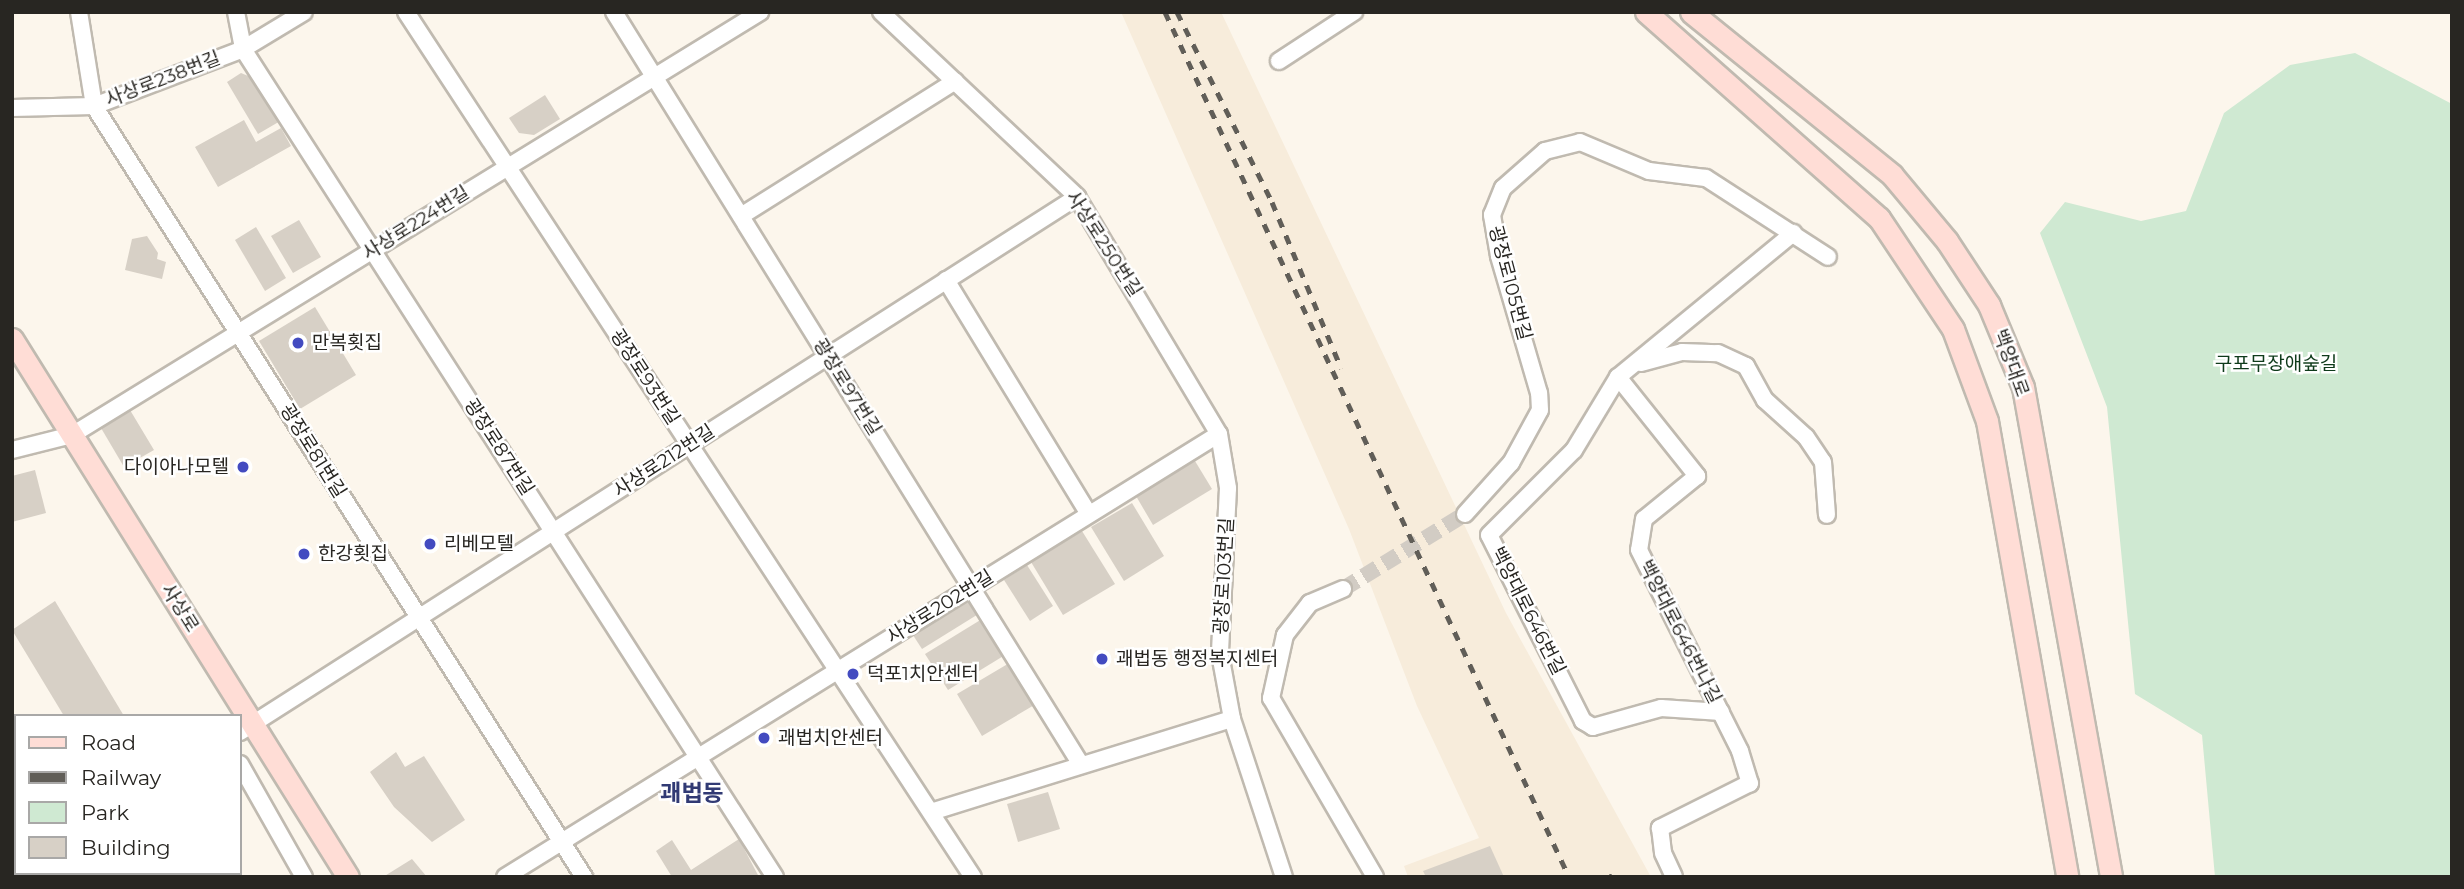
<!DOCTYPE html>
<meta charset="utf-8">
<style>
body{margin:0}
#map{position:relative;width:2464px;height:889px;overflow:hidden;background:#fcf6ec;font-family:Montserrat,"Noto Sans KR",sans-serif}
div>[style]{position:absolute}
.built>*{inset:0;background:#f7ecdb}
.green>*{inset:0;background:#cfe9d2}
.building>*{inset:0;background:#d7d0c6}
.minor-tunnel>*{height:16px;margin-top:-8px;transform-origin:0;background:repeating-linear-gradient(90deg,#d2ccc4 0 16px,transparent 0 24px)}
.roads{filter:drop-shadow(2px 0 #c0bab0) drop-shadow(-2px 0 #c0bab0) drop-shadow(0 2px #c0bab0) drop-shadow(0 -2px #c0bab0)}
.minor>*{height:16px;margin:-8px;padding:0 8px;transform-origin:8px;border-radius:8px;background:#fff}
.secondary>*{height:21px;margin:-10.5px;padding:0 10.5px;transform-origin:10.5px;border-radius:10.5px;background:#ffddd6}
.rail>*{height:5px;margin-top:-2.5px;transform-origin:0;background:repeating-linear-gradient(90deg,#615e58 0 9px,transparent 0 18px)}
.dots>*{width:19px;height:19px;translate:-50% -50%;box-sizing:border-box;border:4px solid #fff;border-radius:50%}
span{translate:-50% -50%;white-space:nowrap;text-align:center;line-height:1.15;-webkit-text-stroke:5px #fff;paint-order:stroke}
.street-label{font-size:19px;color:#282622}
.poi-label{font-size:19px;color:#282622}
.left{translate:0 -50%;text-align:left}
.right{translate:-100% -50%;text-align:right}
.park-label{font-size:19px;color:#0f3b1b}
.quarter-label{font-size:23px;color:#313a74;font-weight:700}
.frame{position:absolute;inset:0;border:14px solid #282622;pointer-events:none}
.legend{position:absolute;left:14px;top:714px;width:228px;height:161px;box-sizing:border-box;background:#fff;border:2px solid #a9a8a7;margin:0;padding:9px 12px;list-style:none;font-size:21px;color:#282622}
.legend li{display:flex;align-items:center;gap:14px;height:35px}
.legend b{width:35px;border:2px solid #a9a8a7}
</style>
<div id="map">
<div class="built">
<i style="clip-path:polygon(1121px 12px,1221px 12px,1506px 613px,1651px 877px,1408px 877px,1404px 866px,1479px 838px,1417px 706px,1349px 529px)"></i>
</div>
<div class="green">
<i style="clip-path:polygon(2355px 53px,2452px 104px,2452px 877px,2215px 877px,2202px 735px,2135px 694px,2107px 407px,2040px 233px,2065px 202px,2141px 221px,2186px 211px,2224px 113px,2290px 65px)"></i>
</div>
<div class="building">
<i style="clip-path:polygon(241px 73px,258px 80px,282px 120px,258px 134px,227px 82px)"></i>
<i style="clip-path:polygon(545px 95px,560px 119px,534px 135px,519px 133px,509px 118px)"></i>
<i style="clip-path:polygon(244px 120px,256px 142px,281px 128px,291px 146px,218px 187px,195px 147px)"></i>
<i style="clip-path:polygon(299px 220px,321px 257px,293px 273px,271px 236px)"></i>
<i style="clip-path:polygon(256px 227px,286px 278px,265px 291px,235px 240px)"></i>
<i style="clip-path:polygon(147px 236px,158px 253px,157px 259px,166px 262px,162px 279px,125px 270px,132px 239px)"></i>
<i style="clip-path:polygon(315px 307px,356px 375px,300px 409px,259px 341px)"></i>
<i style="clip-path:polygon(130px 410px,154px 450px,124px 467px,101px 428px)"></i>
<i style="clip-path:polygon(1195px 461px,1212px 489px,1153px 525px,1136px 496px)"></i>
<i style="clip-path:polygon(35px 470px,46px 513px,12px 522px,12px 476px)"></i>
<i style="clip-path:polygon(1132px 503px,1164px 556px,1124px 581px,1091px 527px)"></i>
<i style="clip-path:polygon(1082px 531px,1115px 584px,1063px 615px,1031px 562px)"></i>
<i style="clip-path:polygon(1027px 565px,1053px 606px,1030px 621px,1004px 580px)"></i>
<i style="clip-path:polygon(968px 594px,980px 613px,922px 649px,909px 629px)"></i>
<i style="clip-path:polygon(55px 601px,124px 716px,64px 716px,12px 630px)"></i>
<i style="clip-path:polygon(982px 619px,1005px 655px,948px 690px,925px 654px)"></i>
<i style="clip-path:polygon(1011px 662px,1036px 704px,982px 736px,957px 694px)"></i>
<i style="clip-path:polygon(396px 752px,405px 767px,424px 756px,465px 820px,432px 842px,394px 807px,370px 772px)"></i>
<i style="clip-path:polygon(1048px 792px,1060px 829px,1018px 842px,1007px 804px)"></i>
<i style="clip-path:polygon(739px 839px,759px 877px,672px 877px,656px 851px,672px 840px,691px 870px)"></i>
<i style="clip-path:polygon(1490px 846px,1504px 877px,1426px 877px,1423px 871px)"></i>
<i style="clip-path:polygon(412px 859px,427px 877px,383px 877px)"></i>
</div>
<div class="minor-tunnel">
<i style="left:1343px;top:589px;width:143px;rotate:-31.6deg"></i>
</div>
<div class="roads">
<div class="minor">
<i style="left:79px;top:12px;width:95px;rotate:80.9deg"></i>
<i style="left:94px;top:106px;width:914px;rotate:57.56deg"></i>
<i style="left:236px;top:12px;width:38px;rotate:79deg"></i>
<i style="left:243px;top:49px;width:984px;rotate:57.28deg"></i>
<i style="left:406px;top:12px;width:1034px;rotate:56.76deg"></i>
<i style="left:614px;top:12px;width:884px;rotate:58.18deg"></i>
<i style="left:881px;top:12px;width:270px;rotate:43.3deg"></i>
<i style="left:1077px;top:197px;width:276px;rotate:59.1deg"></i>
<i style="left:1219px;top:434px;width:55px;rotate:80.5deg"></i>
<i style="left:1228px;top:488px;width:166px;rotate:92.8deg"></i>
<i style="left:1220px;top:654px;width:66px;rotate:79.5deg"></i>
<i style="left:1232px;top:719px;width:166px;rotate:71.8deg"></i>
<i style="left:1279px;top:61px;width:90px;rotate:-33.2deg"></i>
<i style="left:12px;top:108px;width:82px;rotate:-1.4deg"></i>
<i style="left:94px;top:106px;width:160px;rotate:-20.9deg"></i>
<i style="left:243px;top:49px;width:71px;rotate:-31.2deg"></i>
<i style="left:741px;top:216px;width:253px;rotate:-32.2deg"></i>
<i style="left:946px;top:280px;width:274px;rotate:58.6deg"></i>
<i style="left:1641px;top:363px;width:42px;rotate:-15deg"></i>
<i style="left:1682px;top:352px;width:36px;rotate:2deg"></i>
<i style="left:1718px;top:353px;width:31px;rotate:25deg"></i>
<i style="left:1746px;top:366px;width:39px;rotate:61deg"></i>
<i style="left:1765px;top:400px;width:55px;rotate:42.1deg"></i>
<i style="left:1806px;top:437px;width:30px;rotate:56deg"></i>
<i style="left:1823px;top:462px;width:53px;rotate:85.7deg"></i>
<i style="left:1618px;top:377px;width:127px;rotate:51.4deg"></i>
<i style="left:1697px;top:476px;width:68px;rotate:140.9deg"></i>
<i style="left:1644px;top:519px;width:31px;rotate:99deg"></i>
<i style="left:1639px;top:550px;width:225px;rotate:63.3deg"></i>
<i style="left:1740px;top:751px;width:34px;rotate:73deg"></i>
<i style="left:1750px;top:783px;width:101px;rotate:153.4deg"></i>
<i style="left:1660px;top:828px;width:25px;rotate:83deg"></i>
<i style="left:1663px;top:853px;width:26px;rotate:65deg"></i>
<i style="left:12px;top:450px;width:62px;rotate:-14deg"></i>
<i style="left:72px;top:435px;width:808px;rotate:-31.58deg"></i>
<i style="left:1465px;top:514px;width:69px;rotate:-48deg"></i>
<i style="left:1511px;top:463px;width:60px;rotate:-61.3deg"></i>
<i style="left:1540px;top:410px;width:17px;rotate:-93deg"></i>
<i style="left:1539px;top:393px;width:143px;rotate:-106.3deg"></i>
<i style="left:1499px;top:256px;width:42px;rotate:-99.7deg"></i>
<i style="left:1492px;top:215px;width:29px;rotate:-68deg"></i>
<i style="left:1503px;top:188px;width:56px;rotate:-41.4deg"></i>
<i style="left:1545px;top:151px;width:36px;rotate:-14deg"></i>
<i style="left:1580px;top:142px;width:75px;rotate:22.8deg"></i>
<i style="left:1649px;top:171px;width:57px;rotate:7deg"></i>
<i style="left:1706px;top:178px;width:145px;rotate:32.9deg"></i>
<i style="left:1343px;top:589px;width:36px;rotate:157deg"></i>
<i style="left:1310px;top:603px;width:41px;rotate:128deg"></i>
<i style="left:1285px;top:635px;width:65px;rotate:102.5deg"></i>
<i style="left:1271px;top:698px;width:207px;rotate:59.8deg"></i>
<i style="left:1721px;top:712px;width:60px;rotate:-176.2deg"></i>
<i style="left:1661px;top:708px;width:71px;rotate:164.4deg"></i>
<i style="left:1593px;top:727px;width:12px;rotate:-149deg"></i>
<i style="left:1583px;top:721px;width:208px;rotate:-116.8deg"></i>
<i style="left:1489px;top:535px;width:120px;rotate:-45deg"></i>
<i style="left:1574px;top:450px;width:85px;rotate:-58.9deg"></i>
<i style="left:1618px;top:377px;width:227px;rotate:-39.4deg"></i>
<i style="left:240px;top:732px;width:993px;rotate:-32.59deg"></i>
<i style="left:240px;top:764px;width:130px;rotate:60.5deg"></i>
<i style="left:931px;top:812px;width:315px;rotate:-17.2deg"></i>
<i style="left:12px;top:838px;width:4px"></i>
<i style="left:505px;top:877px;width:840px;rotate:-31.82deg"></i>
</div>
<div class="secondary">
<i style="left:1646px;top:12px;width:311px;rotate:41.5deg"></i>
<i style="left:1879px;top:218px;width:133px;rotate:56.3deg"></i>
<i style="left:1953px;top:329px;width:98px;rotate:69.7deg"></i>
<i style="left:1987px;top:421px;width:463px;rotate:80deg"></i>
<i style="left:1691px;top:12px;width:259px;rotate:39deg"></i>
<i style="left:1892px;top:175px;width:86px;rotate:50.2deg"></i>
<i style="left:1947px;top:241px;width:77px;rotate:56.7deg"></i>
<i style="left:1989px;top:305px;width:89px;rotate:67.5deg"></i>
<i style="left:2023px;top:387px;width:498px;rotate:79.8deg"></i>
<i style="left:12px;top:339px;width:634px;rotate:58.01deg"></i>
</div>
</div>
<div class="rail">
<i style="left:1165px;top:12px;width:955px;rotate:64.96deg"></i>
<i style="left:1177px;top:12px;width:212px;rotate:63.4deg"></i>
<i style="left:1272px;top:202px;width:180px;rotate:67.4deg"></i>
<i style="left:1609px;top:874px;width:3px;rotate:72deg"></i>
</div>
<div class="dots">
<i style="left:298px;top:343px;background:#434bc0"></i>
<i style="left:243px;top:467px;background:#434bc0"></i>
<i style="left:430px;top:544px;background:#434bc0"></i>
<i style="left:304px;top:554px;background:#434bc0"></i>
<i style="left:1102px;top:659px;background:#434bc0"></i>
<i style="left:853px;top:674px;background:#434bc0"></i>
<i style="left:764px;top:738px;background:#434bc0"></i>
</div>
<div class="street-label">
<span style="left:163px;top:79px;rotate:-21deg">사상로238번길</span>
<span style="left:416px;top:223px;rotate:-32deg">사상로224번길</span>
<span style="left:1104px;top:244px;rotate:57deg">사상로250번길</span>
<span style="left:1510px;top:283px;rotate:75deg">광장로105번길</span>
<span style="left:2011px;top:363px;rotate:70deg">백양대로</span>
<span style="left:645px;top:377px;rotate:57deg">광장로93번길</span>
<span style="left:847px;top:387px;rotate:58deg">광장로97번길</span>
<span style="left:499px;top:447px;rotate:57deg">광장로87번길</span>
<span style="left:313px;top:451px;rotate:58deg">광장로81번길</span>
<span style="left:664px;top:461px;rotate:-33deg">사상로212번길</span>
<span style="left:1224px;top:576px;rotate:-87deg">광장로103번길</span>
<span style="left:940px;top:607px;rotate:-32deg">사상로202번길</span>
<span style="left:180px;top:608px;rotate:58deg">사상로</span>
<span style="left:1528px;top:611px;rotate:63deg">백양대로646번길</span>
<span style="left:1680px;top:632px;rotate:63deg">백양대로646번나길</span>
</div>
<div class="poi-label">
<span class="left" style="left:312px;top:343px">만복횟집</span>
<span class="right" style="left:229px;top:467px">다이아나모텔</span>
<span class="left" style="left:444px;top:544px">리베모텔</span>
<span class="left" style="left:318px;top:554px">한강횟집</span>
<span class="left" style="left:1116px;top:659px">괘법동 행정복지센터</span>
<span class="left" style="left:867px;top:674px">덕포1치안센터</span>
<span class="left" style="left:778px;top:738px">괘법치안센터</span>
</div>
<div class="park-label">
<span style="left:2276px;top:364px">구포무장애숲길</span>
</div>
<div class="quarter-label">
<span style="left:692px;top:793px">괘법동</span>
</div>
<div class="frame"></div>
<ul class="legend">
<li><b style="height:9px;background:#ffddd6"></b>Road</li>
<li><b style="height:9px;background:#615e58"></b>Railway</li>
<li><b style="height:19px;background:#cfe9d2"></b>Park</li>
<li><b style="height:19px;background:#d7d0c6"></b>Building</li>
</ul>
</div>
